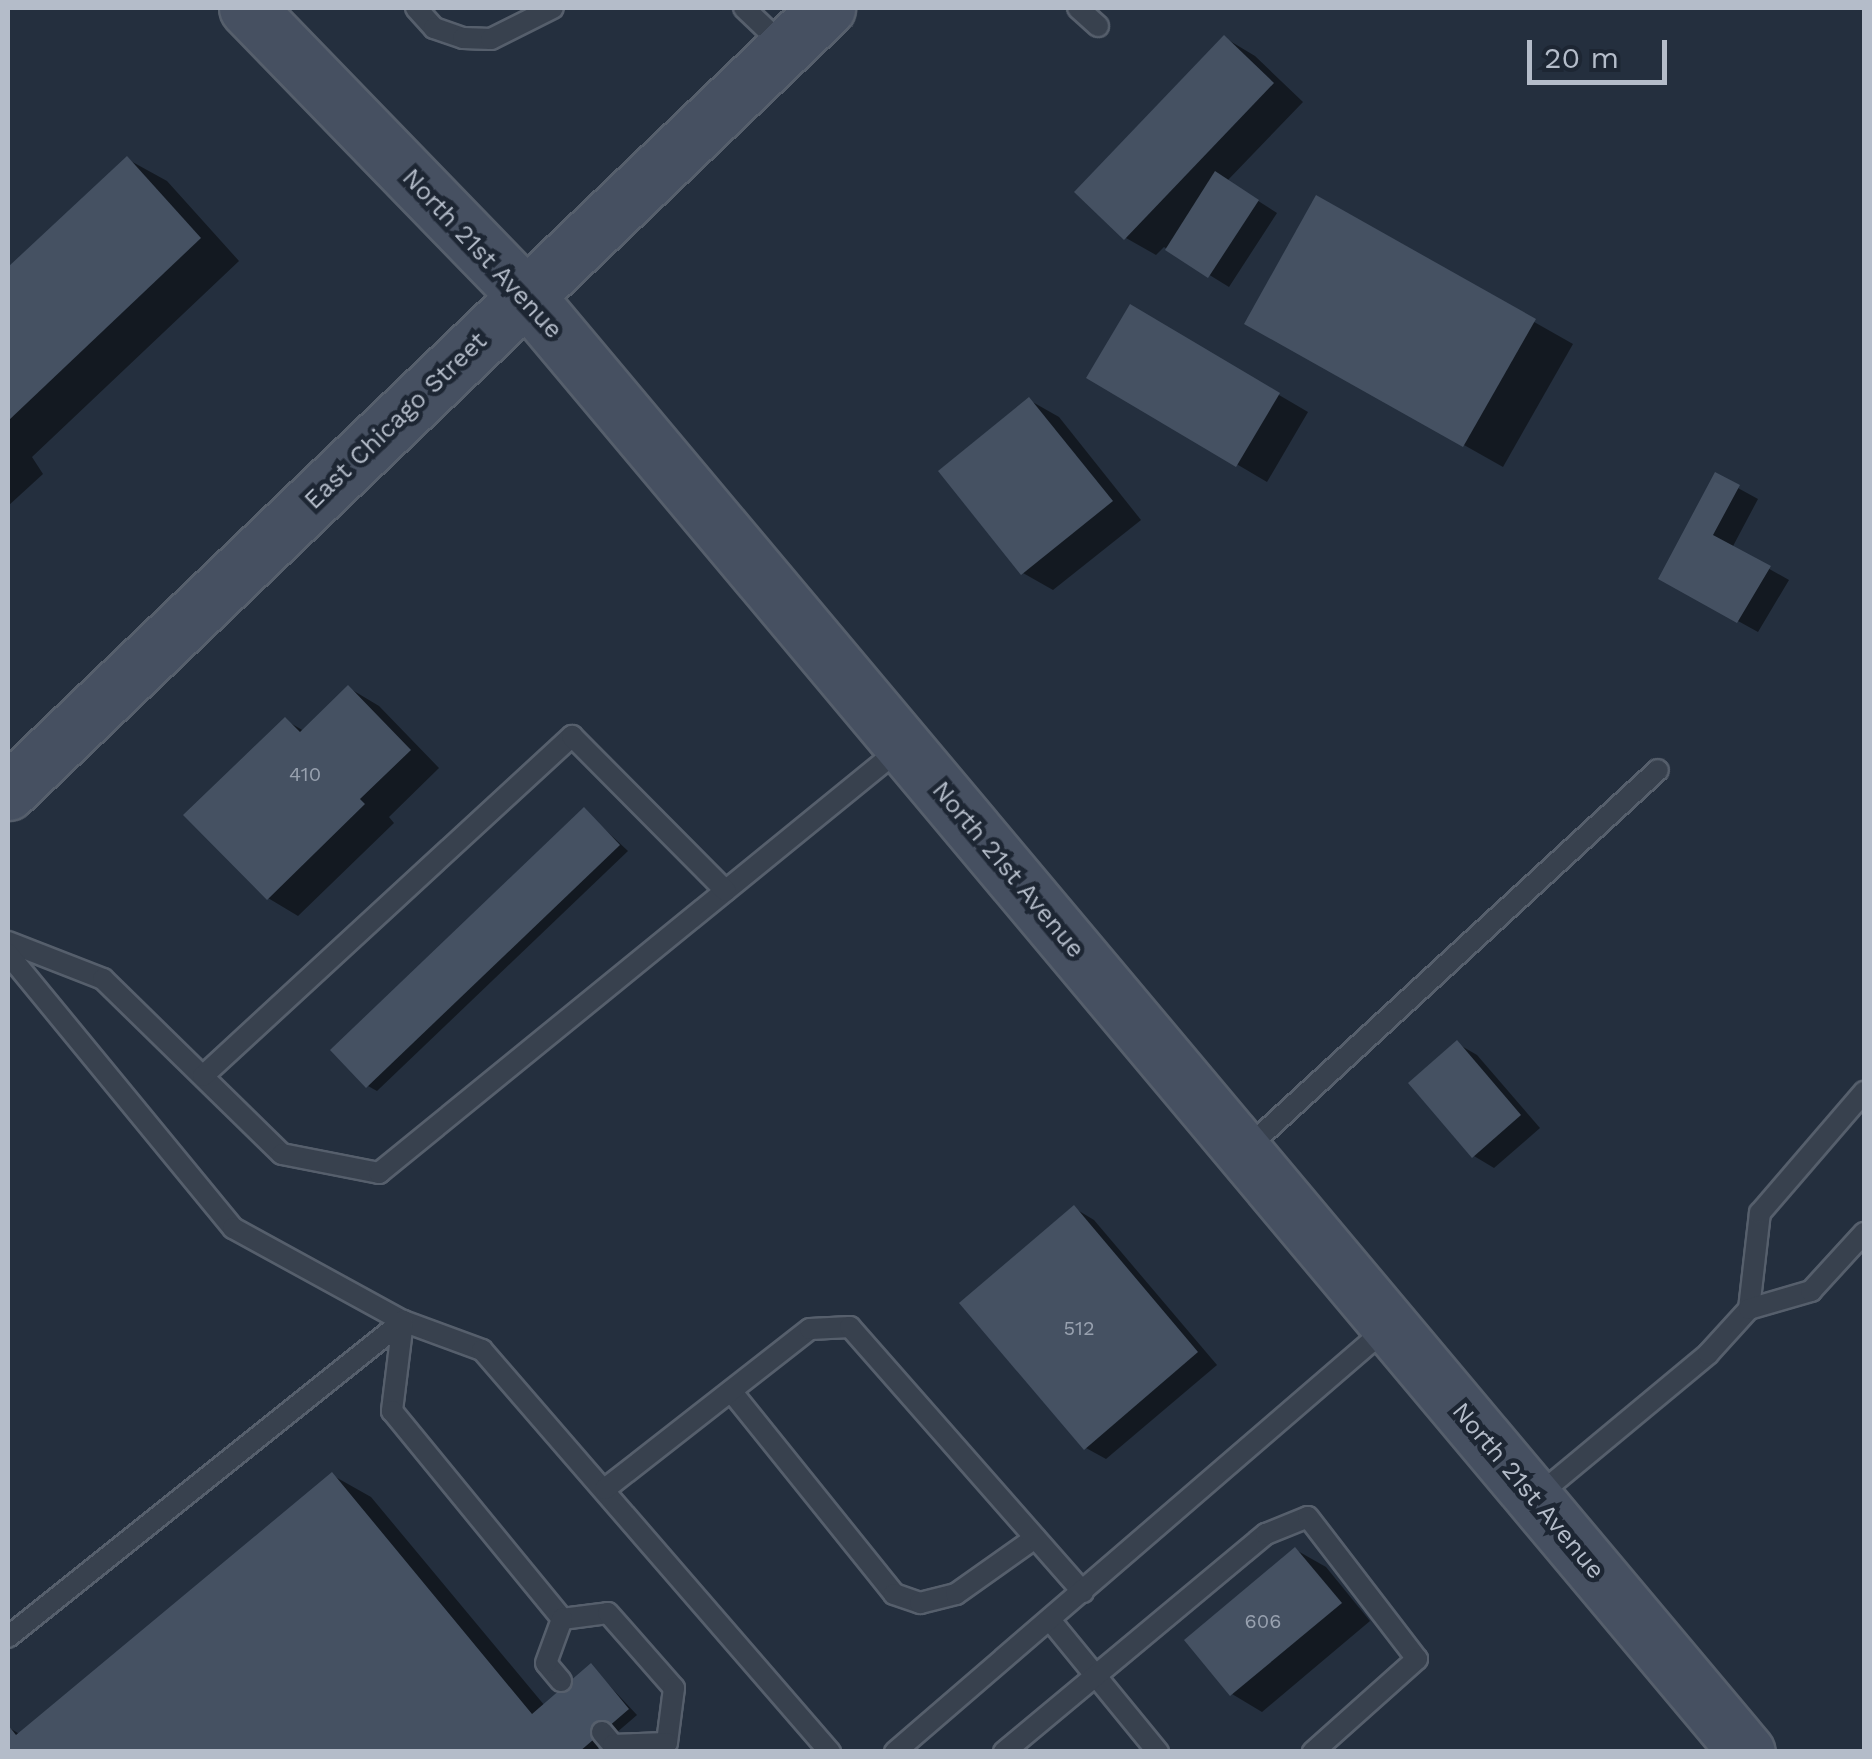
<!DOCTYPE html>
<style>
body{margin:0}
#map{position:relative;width:1872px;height:1759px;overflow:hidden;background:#242f3e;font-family:"Work Sans",sans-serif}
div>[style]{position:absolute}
.shadow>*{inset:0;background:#0007}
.building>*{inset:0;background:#455162}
.roads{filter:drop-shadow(2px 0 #565f6c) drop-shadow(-2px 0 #565f6c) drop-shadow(0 2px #565f6c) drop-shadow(0 -2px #565f6c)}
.lane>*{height:20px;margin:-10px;padding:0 10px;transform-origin:10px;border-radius:10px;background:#38414e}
.secondary>*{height:55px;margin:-27.5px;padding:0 27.5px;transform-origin:27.5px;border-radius:27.5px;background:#465061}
span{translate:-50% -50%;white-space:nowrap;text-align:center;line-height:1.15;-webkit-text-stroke:9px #1d2633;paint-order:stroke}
.number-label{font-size:20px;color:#98a1af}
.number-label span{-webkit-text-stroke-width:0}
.street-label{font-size:25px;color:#b4bcc9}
.frame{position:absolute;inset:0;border:10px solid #b4bcc9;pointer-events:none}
.scale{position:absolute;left:1527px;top:40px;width:140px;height:45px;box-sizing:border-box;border:5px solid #b4bcc9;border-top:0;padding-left:12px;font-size:30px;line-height:35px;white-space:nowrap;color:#b4bcc9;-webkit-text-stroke:8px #1d2633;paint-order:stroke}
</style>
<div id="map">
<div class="shadow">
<i style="clip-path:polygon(1225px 38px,1255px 56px,1303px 102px,1227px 181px,1277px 213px,1229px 287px,1164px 247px,1156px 255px,1126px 238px,1078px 192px)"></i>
<i style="clip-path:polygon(127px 159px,167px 181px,239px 261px,32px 457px,43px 474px,8px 506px,8px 270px)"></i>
<i style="clip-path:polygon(1317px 199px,1573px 344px,1503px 467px,1248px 323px)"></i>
<i style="clip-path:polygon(1130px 308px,1308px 412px,1267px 482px,1089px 377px)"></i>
<i style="clip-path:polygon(1029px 400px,1059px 417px,1141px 520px,1053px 590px,1023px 573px)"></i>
<i style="clip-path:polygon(1716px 476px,1758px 499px,1732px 548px,1789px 580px,1758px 632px,1662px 579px)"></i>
<i style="clip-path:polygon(349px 688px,379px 706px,439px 768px,389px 817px,394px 823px,298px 916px,268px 898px,285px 720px,304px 731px)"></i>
<i style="clip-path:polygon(584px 810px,628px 851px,377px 1091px,368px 1086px)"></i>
<i style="clip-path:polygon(1458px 1044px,1477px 1055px,1540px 1128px,1494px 1168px,1474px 1156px)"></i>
<i style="clip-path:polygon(1074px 1208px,1094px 1220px,1217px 1365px,1106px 1459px,1086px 1448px)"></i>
<i style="clip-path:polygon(332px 1475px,371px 1497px,545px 1706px,591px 1666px,637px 1715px,594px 1752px,8px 1752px,8px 1727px,21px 1735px)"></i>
<i style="clip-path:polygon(1296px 1550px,1326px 1567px,1370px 1621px,1262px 1712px,1232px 1694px)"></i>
</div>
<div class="building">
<i style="clip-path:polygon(1224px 35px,1274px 83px,1124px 240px,1074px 192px)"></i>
<i style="clip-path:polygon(127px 156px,201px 238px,8px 421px,8px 267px)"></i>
<i style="clip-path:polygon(1215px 171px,1259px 200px,1208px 278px,1165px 250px)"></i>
<i style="clip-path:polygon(1316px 195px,1536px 319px,1463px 447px,1244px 324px)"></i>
<i style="clip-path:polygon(1130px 304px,1280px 393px,1236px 467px,1086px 378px)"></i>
<i style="clip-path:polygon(1029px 397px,1113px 501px,1021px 575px,938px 471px)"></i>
<i style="clip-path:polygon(1715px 472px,1740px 485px,1713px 535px,1771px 566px,1737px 623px,1658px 579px)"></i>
<i style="clip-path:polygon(348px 685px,411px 750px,360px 799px,365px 804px,267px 900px,183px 815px,285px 717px,300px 732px)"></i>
<i style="clip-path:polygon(584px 807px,620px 845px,366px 1088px,330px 1050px)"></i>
<i style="clip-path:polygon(1457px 1040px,1521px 1115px,1472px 1158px,1408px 1083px)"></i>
<i style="clip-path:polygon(1074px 1205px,1198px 1352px,1084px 1450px,959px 1303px)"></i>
<i style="clip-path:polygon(332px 1472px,532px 1714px,591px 1663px,629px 1709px,579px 1752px,8px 1752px,8px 1725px,16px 1735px)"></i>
<i style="clip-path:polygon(1295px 1547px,1342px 1603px,1230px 1696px,1184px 1640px)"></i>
</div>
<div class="roads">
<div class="lane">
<i style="left:416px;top:8px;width:27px;rotate:48deg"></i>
<i style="left:434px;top:28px;width:31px;rotate:19deg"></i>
<i style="left:463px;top:38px;width:28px;rotate:2deg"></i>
<i style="left:491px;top:39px;width:69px;rotate:-26.6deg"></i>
<i style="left:744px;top:8px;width:52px;rotate:43.5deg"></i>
<i style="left:1078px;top:8px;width:27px;rotate:42deg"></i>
<i style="left:8px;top:942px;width:102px;rotate:21.3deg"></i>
<i style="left:103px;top:979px;width:250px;rotate:44.4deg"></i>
<i style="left:282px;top:1154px;width:99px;rotate:11.1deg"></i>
<i style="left:379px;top:1173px;width:675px;rotate:-39.16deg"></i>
<i style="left:8px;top:954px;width:355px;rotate:50.6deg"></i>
<i style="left:233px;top:1228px;width:194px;rotate:28.7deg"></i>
<i style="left:403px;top:1321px;width:84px;rotate:20.2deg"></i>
<i style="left:482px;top:1350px;width:532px;rotate:49.12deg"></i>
<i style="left:203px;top:1076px;width:502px;rotate:-42.66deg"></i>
<i style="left:572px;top:736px;width:218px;rotate:45.2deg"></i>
<i style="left:1245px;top:1150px;width:561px;rotate:-42.62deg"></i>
<i style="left:1749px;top:1309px;width:97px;rotate:-83.5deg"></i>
<i style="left:1760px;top:1213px;width:160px;rotate:-49.3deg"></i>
<i style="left:403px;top:1321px;width:91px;rotate:97deg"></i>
<i style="left:392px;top:1411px;width:269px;rotate:50.7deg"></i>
<i style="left:731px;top:1391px;width:260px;rotate:51.2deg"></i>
<i style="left:894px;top:1594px;width:28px;rotate:19deg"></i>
<i style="left:920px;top:1603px;width:37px;rotate:-14deg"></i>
<i style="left:956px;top:1594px;width:97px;rotate:-35.3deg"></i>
<i style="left:605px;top:1489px;width:260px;rotate:-38deg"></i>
<i style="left:810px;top:1329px;width:40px;rotate:-2.9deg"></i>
<i style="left:850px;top:1327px;width:353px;rotate:48.7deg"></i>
<i style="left:1536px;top:1497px;width:224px;rotate:-39.7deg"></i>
<i style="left:1708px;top:1354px;width:61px;rotate:-47.7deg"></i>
<i style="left:1749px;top:1309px;width:65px;rotate:-16.2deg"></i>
<i style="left:1811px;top:1291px;width:79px;rotate:-47.6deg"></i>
<i style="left:562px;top:1619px;width:46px;rotate:-7.4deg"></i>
<i style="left:608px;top:1613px;width:100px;rotate:48.7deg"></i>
<i style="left:674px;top:1688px;width:55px;rotate:97.3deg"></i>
<i style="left:1050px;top:1620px;width:171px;rotate:50.7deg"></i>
<i style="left:8px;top:1637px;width:506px;rotate:-38.66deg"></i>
<i style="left:561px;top:1681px;width:23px;rotate:-130deg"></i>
<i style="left:546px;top:1663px;width:47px;rotate:-70deg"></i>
<i style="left:602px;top:1732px;width:17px;rotate:50deg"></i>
<i style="left:613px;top:1745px;width:54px;rotate:-2.1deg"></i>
<i style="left:895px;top:1752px;width:651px;rotate:-40.76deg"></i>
<i style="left:1004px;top:1752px;width:341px;rotate:-39.8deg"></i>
<i style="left:1266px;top:1534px;width:45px;rotate:-22deg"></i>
<i style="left:1308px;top:1517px;width:179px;rotate:52.5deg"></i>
<i style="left:1417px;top:1659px;width:140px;rotate:138.2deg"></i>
</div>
<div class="secondary">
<i style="left:247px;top:8px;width:401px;rotate:45.9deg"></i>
<i style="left:526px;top:296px;width:1900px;rotate:50.02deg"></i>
<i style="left:8px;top:792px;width:1134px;rotate:-43.75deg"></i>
</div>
</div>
<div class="number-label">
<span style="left:305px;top:774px">410</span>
<span style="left:1079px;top:1328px">512</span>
<span style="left:1263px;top:1621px">606</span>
</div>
<div class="street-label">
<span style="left:482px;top:254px;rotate:47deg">North 21st Avenue</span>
<span style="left:396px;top:421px;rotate:-44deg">East Chicago Street</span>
<span style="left:1008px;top:870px;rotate:50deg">North 21st Avenue</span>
<span style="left:1528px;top:1491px;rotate:50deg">North 21st Avenue</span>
</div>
<div class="frame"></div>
<div class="scale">20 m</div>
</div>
